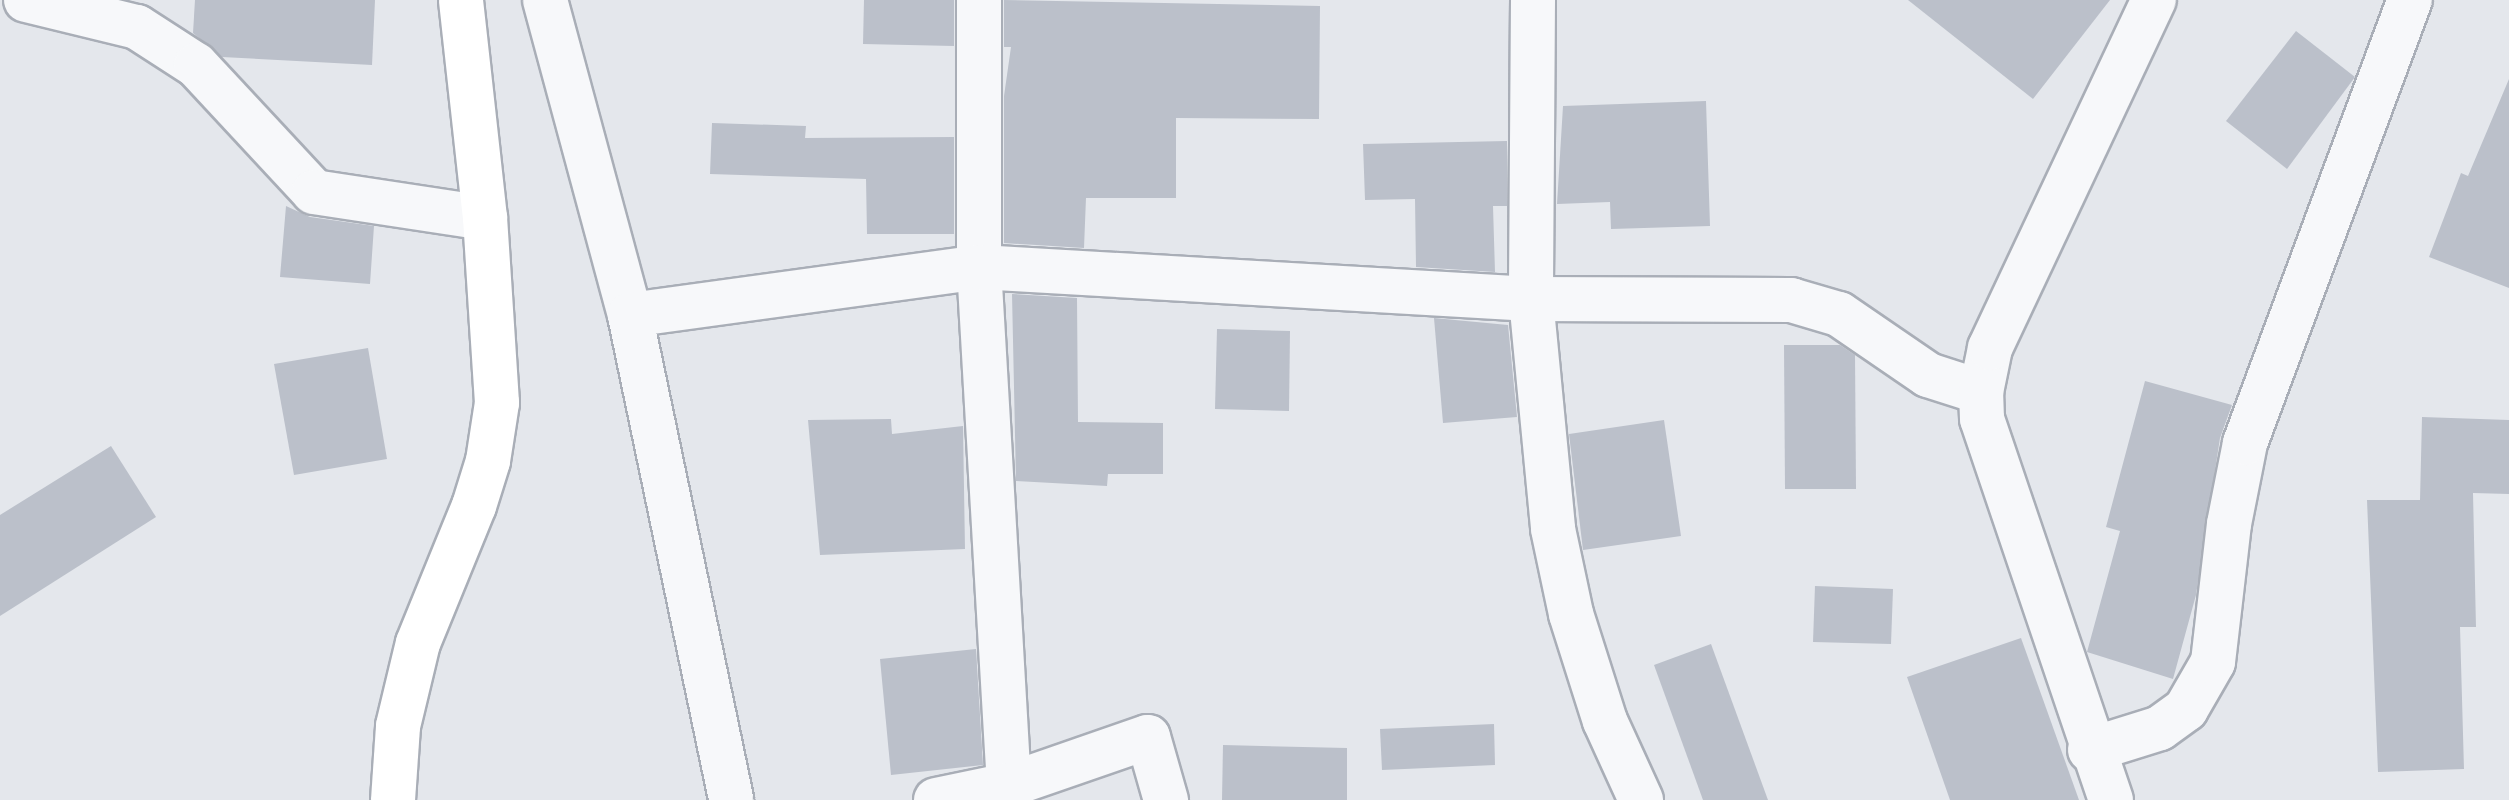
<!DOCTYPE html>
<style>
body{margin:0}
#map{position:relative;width:2509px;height:800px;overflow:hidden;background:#e4e7ec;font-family:"Fira Sans Condensed",sans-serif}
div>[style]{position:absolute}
.building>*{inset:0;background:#bbc0ca}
.roads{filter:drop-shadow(2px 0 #a9aeb7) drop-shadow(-2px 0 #a9aeb7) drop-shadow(0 2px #a9aeb7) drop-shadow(0 -2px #a9aeb7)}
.street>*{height:44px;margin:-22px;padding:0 22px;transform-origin:22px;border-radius:22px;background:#f7f8fa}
.secondary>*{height:44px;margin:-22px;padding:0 22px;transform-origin:22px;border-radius:22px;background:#fff}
span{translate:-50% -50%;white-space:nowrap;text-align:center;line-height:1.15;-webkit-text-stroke:6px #f4f6f9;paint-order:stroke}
</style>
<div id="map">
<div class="building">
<i style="clip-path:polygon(195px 0,375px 0,372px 65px,222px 57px,193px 33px)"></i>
<i style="clip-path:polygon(864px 0,954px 0,954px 46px,863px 44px)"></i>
<i style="clip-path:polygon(1004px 0,1320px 6px,1319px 119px,1176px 118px,1176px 198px,1086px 198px,1084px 248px,1004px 243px,1004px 96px,1011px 47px,1004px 47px)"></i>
<i style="clip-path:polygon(1908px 0,2110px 0,2033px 99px)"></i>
<i style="clip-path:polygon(2296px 31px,2355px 77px,2287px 169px,2226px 121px)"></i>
<i style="clip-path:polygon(2509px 79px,2509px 288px,2429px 257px,2461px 173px,2468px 176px)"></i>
<i style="clip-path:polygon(1706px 101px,1710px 226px,1611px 229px,1610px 202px,1557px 204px,1563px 106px)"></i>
<i style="clip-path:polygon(712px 123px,806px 126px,805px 138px,954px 137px,954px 234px,867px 234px,866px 179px,710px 174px)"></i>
<i style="clip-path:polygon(1507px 141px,1507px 206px,1493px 206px,1495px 272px,1416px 267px,1415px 199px,1365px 200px,1363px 144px)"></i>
<i style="clip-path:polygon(286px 206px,310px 217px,374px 226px,370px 284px,280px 277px)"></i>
<i style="clip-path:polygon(1012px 294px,1077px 298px,1078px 422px,1163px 423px,1163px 474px,1108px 474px,1107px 486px,1016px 481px)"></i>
<i style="clip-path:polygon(1434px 318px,1508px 325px,1517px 417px,1443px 423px)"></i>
<i style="clip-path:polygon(1217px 329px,1290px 331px,1289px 411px,1215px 409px)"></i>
<i style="clip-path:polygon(1784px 345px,1840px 345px,1855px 355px,1856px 489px,1785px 489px)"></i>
<i style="clip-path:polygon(368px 348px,387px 459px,294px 475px,274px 364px)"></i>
<i style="clip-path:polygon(2145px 381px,2232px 405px,2220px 438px,2196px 595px,2173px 679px,2087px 652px,2120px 531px,2106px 527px)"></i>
<i style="clip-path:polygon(2422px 417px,2509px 420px,2509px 494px,2473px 493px,2476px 627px,2460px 627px,2464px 769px,2378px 772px,2367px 500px,2420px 500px)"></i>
<i style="clip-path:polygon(891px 419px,892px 434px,963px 426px,965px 549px,820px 555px,808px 420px)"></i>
<i style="clip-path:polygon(1664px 420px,1681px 536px,1583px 550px,1569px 434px)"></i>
<i style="clip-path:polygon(111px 446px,156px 517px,0 616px,0 515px)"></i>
<i style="clip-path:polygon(1815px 586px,1893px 589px,1891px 644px,1813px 642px)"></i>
<i style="clip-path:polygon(2021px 638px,2079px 800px,1950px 800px,1907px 677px)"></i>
<i style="clip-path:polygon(1711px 644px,1768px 800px,1703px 800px,1654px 665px)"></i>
<i style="clip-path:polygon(976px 649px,983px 765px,891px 775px,880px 659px)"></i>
<i style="clip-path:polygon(1494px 724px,1495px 765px,1382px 770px,1380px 729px)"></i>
<i style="clip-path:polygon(1223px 745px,1347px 748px,1347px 800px,1222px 800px)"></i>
</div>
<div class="roads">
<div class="street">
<i style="left:26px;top:0;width:114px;rotate:13.7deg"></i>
<i style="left:137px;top:27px;width:70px;rotate:32.8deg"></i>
<i style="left:196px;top:65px;width:173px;rotate:47.1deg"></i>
<i style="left:314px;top:192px;width:173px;rotate:8.6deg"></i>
<i style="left:545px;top:0;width:326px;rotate:74.9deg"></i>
<i style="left:630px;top:315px;width:495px;rotate:78.2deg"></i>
<i style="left:979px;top:0;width:267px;rotate:90deg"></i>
<i style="left:979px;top:267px;width:519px;rotate:86.69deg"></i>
<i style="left:1533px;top:0;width:299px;rotate:90.4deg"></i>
<i style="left:1531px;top:299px;width:231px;rotate:84.5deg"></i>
<i style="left:1553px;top:529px;width:87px;rotate:78deg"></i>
<i style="left:1571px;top:614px;width:112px;rotate:72.4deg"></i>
<i style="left:1605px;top:721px;width:87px;rotate:65.5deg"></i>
<i style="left:630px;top:315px;width:352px;rotate:-7.8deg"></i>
<i style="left:979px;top:267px;width:553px;rotate:3.32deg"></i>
<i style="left:1531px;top:299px;width:260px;rotate:0.2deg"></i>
<i style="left:1791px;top:300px;width:50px;rotate:16.3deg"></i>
<i style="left:1839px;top:314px;width:108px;rotate:34.4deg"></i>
<i style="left:1928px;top:375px;width:56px;rotate:17.8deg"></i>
<i style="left:2090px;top:750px;width:73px;rotate:-17.4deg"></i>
<i style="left:2160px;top:728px;width:32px;rotate:-36deg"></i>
<i style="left:2186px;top:709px;width:54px;rotate:-60.1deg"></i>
<i style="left:2213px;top:662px;width:139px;rotate:-83.4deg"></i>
<i style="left:2229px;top:524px;width:83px;rotate:-78.8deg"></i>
<i style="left:2245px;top:443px;width:473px;rotate:-69.6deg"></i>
<i style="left:936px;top:800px;width:75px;rotate:-11.6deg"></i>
<i style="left:1009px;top:785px;width:147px;rotate:-19.1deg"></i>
<i style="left:1148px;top:737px;width:66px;rotate:74.1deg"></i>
<i style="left:2111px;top:800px;width:402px;rotate:-108.7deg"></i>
<i style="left:1982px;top:419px;width:27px;rotate:-92deg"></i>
<i style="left:1981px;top:392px;width:45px;rotate:-78.4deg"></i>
<i style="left:1990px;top:348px;width:385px;rotate:-64.8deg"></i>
</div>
<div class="secondary">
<i style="left:393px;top:800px;width:74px;rotate:-86.1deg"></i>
<i style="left:398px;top:726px;width:85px;rotate:-76.5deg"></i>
<i style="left:418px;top:643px;width:148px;rotate:-67.8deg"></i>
<i style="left:474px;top:506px;width:47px;rotate:-72.7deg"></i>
<i style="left:488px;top:461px;width:59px;rotate:-81.2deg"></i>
<i style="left:497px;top:403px;width:185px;rotate:-93.7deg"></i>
<i style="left:485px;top:218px;width:219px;rotate:-96.3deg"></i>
</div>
</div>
</div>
